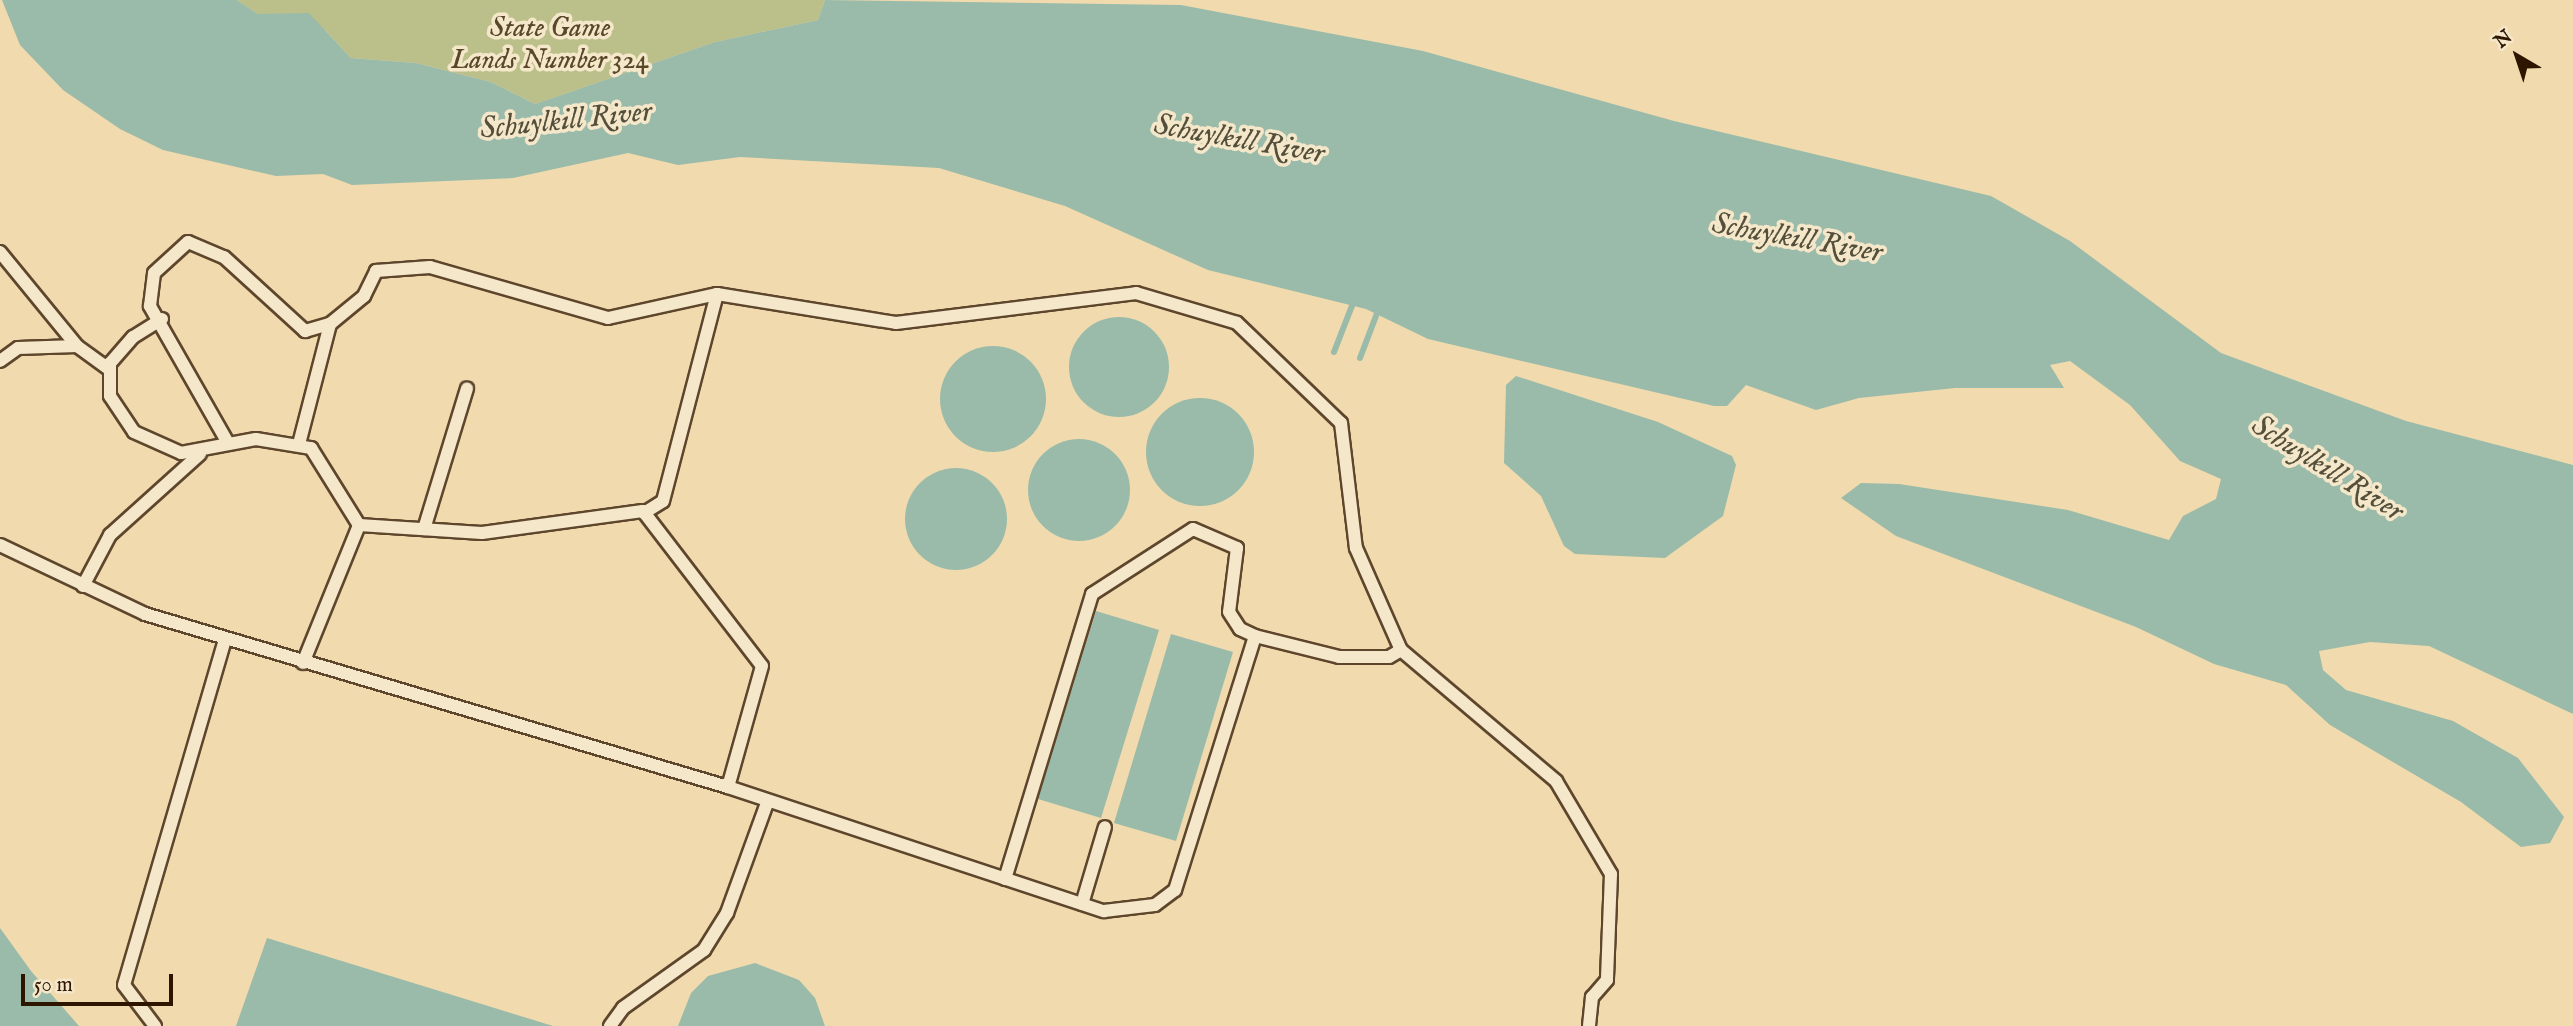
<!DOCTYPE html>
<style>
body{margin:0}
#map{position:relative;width:2573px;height:1026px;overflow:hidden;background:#f0daae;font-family:"IM FELL English",serif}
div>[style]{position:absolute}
.green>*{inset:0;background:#bbbf8a}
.water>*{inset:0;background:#9abba9}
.round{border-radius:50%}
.stream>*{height:6px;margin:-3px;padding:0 3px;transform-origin:3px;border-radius:3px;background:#9abba9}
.roads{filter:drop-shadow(2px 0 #5e462c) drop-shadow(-2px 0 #5e462c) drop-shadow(0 2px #5e462c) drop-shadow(0 -2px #5e462c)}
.service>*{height:12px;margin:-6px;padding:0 6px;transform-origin:6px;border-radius:6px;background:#f5e7ca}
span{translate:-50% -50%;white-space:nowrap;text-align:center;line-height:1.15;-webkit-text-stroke:7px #f5e7ca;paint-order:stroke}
.park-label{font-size:28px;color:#584829;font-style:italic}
.water-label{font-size:30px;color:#534f3b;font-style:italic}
.north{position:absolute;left:2482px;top:21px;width:70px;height:70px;-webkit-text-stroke:5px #f5e7ca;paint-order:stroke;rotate:321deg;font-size:19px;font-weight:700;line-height:28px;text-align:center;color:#2d1500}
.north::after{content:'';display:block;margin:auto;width:24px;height:32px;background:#2d1500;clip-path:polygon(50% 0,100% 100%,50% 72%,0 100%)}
.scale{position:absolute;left:21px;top:974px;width:152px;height:32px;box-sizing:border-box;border:4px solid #2d1500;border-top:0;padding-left:9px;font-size:21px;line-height:24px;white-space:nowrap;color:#2d1500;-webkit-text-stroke:5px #f5e7ca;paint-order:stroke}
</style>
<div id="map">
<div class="green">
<i style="clip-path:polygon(237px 0,825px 0,818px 20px,715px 42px,535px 104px,491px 82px,416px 63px,351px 58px,325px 30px,258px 14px)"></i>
</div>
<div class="water">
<i style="clip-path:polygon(2px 0,237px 0,258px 14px,309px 13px,351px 58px,416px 63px,491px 82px,535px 104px,715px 42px,818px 20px,825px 0,1181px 5px,1423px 51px,1674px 121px,1991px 196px,2070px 241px,2221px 353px,2406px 421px,2573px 465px,2573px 714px,2429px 646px,2370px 642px,2319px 651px,2323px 670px,2346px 690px,2453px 721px,2518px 758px,2564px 817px,2550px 843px,2521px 847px,2461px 802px,2330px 725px,2286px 685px,2214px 664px,2136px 627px,1896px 536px,1841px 498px,1861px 483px,1899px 484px,2068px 510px,2169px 540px,2183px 516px,2216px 499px,2221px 479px,2180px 461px,2130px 405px,2070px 361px,2050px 365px,2064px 388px,1955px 388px,1859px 398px,1816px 410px,1746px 385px,1727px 406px,1714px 406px,1428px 339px,1366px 309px,1208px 270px,1065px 206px,939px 168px,740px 157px,678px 165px,628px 153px,513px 178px,352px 185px,323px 174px,276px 176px,163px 150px,120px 129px,63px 90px,20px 45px)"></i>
<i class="round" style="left:1069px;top:317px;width:100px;height:100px"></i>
<i class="round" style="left:940px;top:346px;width:106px;height:106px"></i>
<i style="clip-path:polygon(1516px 376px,1658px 422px,1732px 456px,1736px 465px,1723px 516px,1665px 558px,1575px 554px,1564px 546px,1541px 496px,1504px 463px,1506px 385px)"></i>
<i class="round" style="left:1146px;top:398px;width:108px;height:108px"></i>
<i class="round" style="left:1028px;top:439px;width:102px;height:102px"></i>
<i class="round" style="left:905px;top:468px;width:102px;height:102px"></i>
<i style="clip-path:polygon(1096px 611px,1159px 630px,1101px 818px,1038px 799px)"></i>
<i style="clip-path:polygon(1171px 634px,1233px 652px,1176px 841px,1114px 823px)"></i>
<i style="clip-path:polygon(0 928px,31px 971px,79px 1026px,0 1026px)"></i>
<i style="clip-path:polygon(267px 938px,553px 1026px,236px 1026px)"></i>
<i style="clip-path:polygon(755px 963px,799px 980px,815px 998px,825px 1026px,678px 1026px,691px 993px,708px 976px)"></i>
</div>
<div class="stream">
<i style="left:1334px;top:352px;width:58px;rotate:-68.7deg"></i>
<i style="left:1360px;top:358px;width:53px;rotate:-69.2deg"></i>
</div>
<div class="roads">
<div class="service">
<i style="left:0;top:252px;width:122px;rotate:50.7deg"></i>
<i style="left:162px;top:319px;width:34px;rotate:148deg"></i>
<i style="left:133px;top:337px;width:35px;rotate:131deg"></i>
<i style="left:110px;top:363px;width:33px;rotate:90deg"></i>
<i style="left:110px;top:396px;width:43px;rotate:56.3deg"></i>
<i style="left:134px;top:432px;width:51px;rotate:24.1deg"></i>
<i style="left:181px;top:453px;width:76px;rotate:-10.6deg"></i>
<i style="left:256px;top:439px;width:56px;rotate:9.3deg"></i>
<i style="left:311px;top:448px;width:91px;rotate:58.1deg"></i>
<i style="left:0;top:361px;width:22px;rotate:-36deg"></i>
<i style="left:18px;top:348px;width:59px;rotate:-1.9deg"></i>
<i style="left:77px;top:346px;width:39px;rotate:36deg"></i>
<i style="left:228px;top:443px;width:158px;rotate:-119.7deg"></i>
<i style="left:150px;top:306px;width:33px;rotate:-83deg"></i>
<i style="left:154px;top:273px;width:46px;rotate:-42.4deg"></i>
<i style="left:188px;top:242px;width:39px;rotate:23deg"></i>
<i style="left:224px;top:257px;width:110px;rotate:42.4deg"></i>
<i style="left:305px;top:331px;width:26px;rotate:-16deg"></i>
<i style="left:330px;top:324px;width:44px;rotate:-39.5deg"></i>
<i style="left:364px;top:296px;width:28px;rotate:-64deg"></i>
<i style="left:376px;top:271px;width:54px;rotate:-4.2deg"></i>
<i style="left:430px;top:267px;width:185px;rotate:16deg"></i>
<i style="left:608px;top:318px;width:112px;rotate:-12.4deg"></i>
<i style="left:717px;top:294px;width:181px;rotate:9.2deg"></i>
<i style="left:896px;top:323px;width:242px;rotate:-7.1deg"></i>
<i style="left:1136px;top:293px;width:105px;rotate:16.5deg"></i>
<i style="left:1237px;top:323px;width:144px;rotate:43.9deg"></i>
<i style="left:1341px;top:423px;width:126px;rotate:83.2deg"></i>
<i style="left:1356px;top:548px;width:111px;rotate:66.2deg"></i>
<i style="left:1401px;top:650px;width:203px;rotate:40.2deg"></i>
<i style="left:1556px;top:781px;width:108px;rotate:59.4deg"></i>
<i style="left:1611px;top:874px;width:106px;rotate:92.2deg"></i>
<i style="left:1607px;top:980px;width:23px;rotate:131deg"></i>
<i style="left:1592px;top:997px;width:29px;rotate:96deg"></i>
<i style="left:299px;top:444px;width:124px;rotate:-75.5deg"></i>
<i style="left:644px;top:513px;width:22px;rotate:-32deg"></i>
<i style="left:663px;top:501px;width:214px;rotate:-75.4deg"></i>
<i style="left:424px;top:529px;width:147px;rotate:-73deg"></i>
<i style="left:0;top:545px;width:161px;rotate:25.4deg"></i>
<i style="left:145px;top:614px;width:608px;rotate:16.53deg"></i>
<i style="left:728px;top:787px;width:396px;rotate:18.3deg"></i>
<i style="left:1104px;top:911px;width:51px;rotate:-6.7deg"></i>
<i style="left:1155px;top:905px;width:25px;rotate:-37deg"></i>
<i style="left:1175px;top:890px;width:266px;rotate:-72.5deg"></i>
<i style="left:1255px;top:636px;width:87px;rotate:14deg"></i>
<i style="left:1339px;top:657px;width:50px"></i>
<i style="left:1389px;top:657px;width:14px;rotate:-30deg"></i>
<i style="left:83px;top:586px;width:58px;rotate:-62.1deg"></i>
<i style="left:110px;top:535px;width:121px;rotate:-42deg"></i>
<i style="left:303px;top:663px;width:149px;rotate:-67.9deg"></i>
<i style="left:359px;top:525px;width:123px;rotate:3.7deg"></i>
<i style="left:482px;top:533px;width:162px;rotate:-7.8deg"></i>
<i style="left:643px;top:511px;width:195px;rotate:52.5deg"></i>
<i style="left:762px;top:666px;width:126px;rotate:105.7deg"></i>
<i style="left:1005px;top:879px;width:298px;rotate:-73deg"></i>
<i style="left:1092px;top:594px;width:120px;rotate:-32.8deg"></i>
<i style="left:1193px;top:529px;width:48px;rotate:23.4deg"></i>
<i style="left:1237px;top:548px;width:64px;rotate:97.1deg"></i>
<i style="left:1229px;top:612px;width:20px;rotate:57deg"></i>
<i style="left:1240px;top:629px;width:17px;rotate:25deg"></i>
<i style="left:1082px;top:904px;width:80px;rotate:-73.4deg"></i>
<i style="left:155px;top:1026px;width:51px;rotate:-127.1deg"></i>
<i style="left:124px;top:985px;width:360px;rotate:-73.7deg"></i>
<i style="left:610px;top:1026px;width:22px;rotate:-54deg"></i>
<i style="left:623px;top:1008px;width:100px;rotate:-35.6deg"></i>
<i style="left:704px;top:950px;width:44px;rotate:-58.1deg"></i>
<i style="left:727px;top:913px;width:117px;rotate:-70deg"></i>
</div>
</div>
<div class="park-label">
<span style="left:550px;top:45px">State Game<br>Lands Number 324</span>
</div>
<div class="water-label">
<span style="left:566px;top:121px;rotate:-6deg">Schuylkill River</span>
<span style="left:1239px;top:140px;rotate:10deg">Schuylkill River</span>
<span style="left:1797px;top:239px;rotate:10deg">Schuylkill River</span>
<span style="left:2327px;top:469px;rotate:32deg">Schuylkill River</span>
</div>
<div class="north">N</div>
<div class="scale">50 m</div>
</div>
